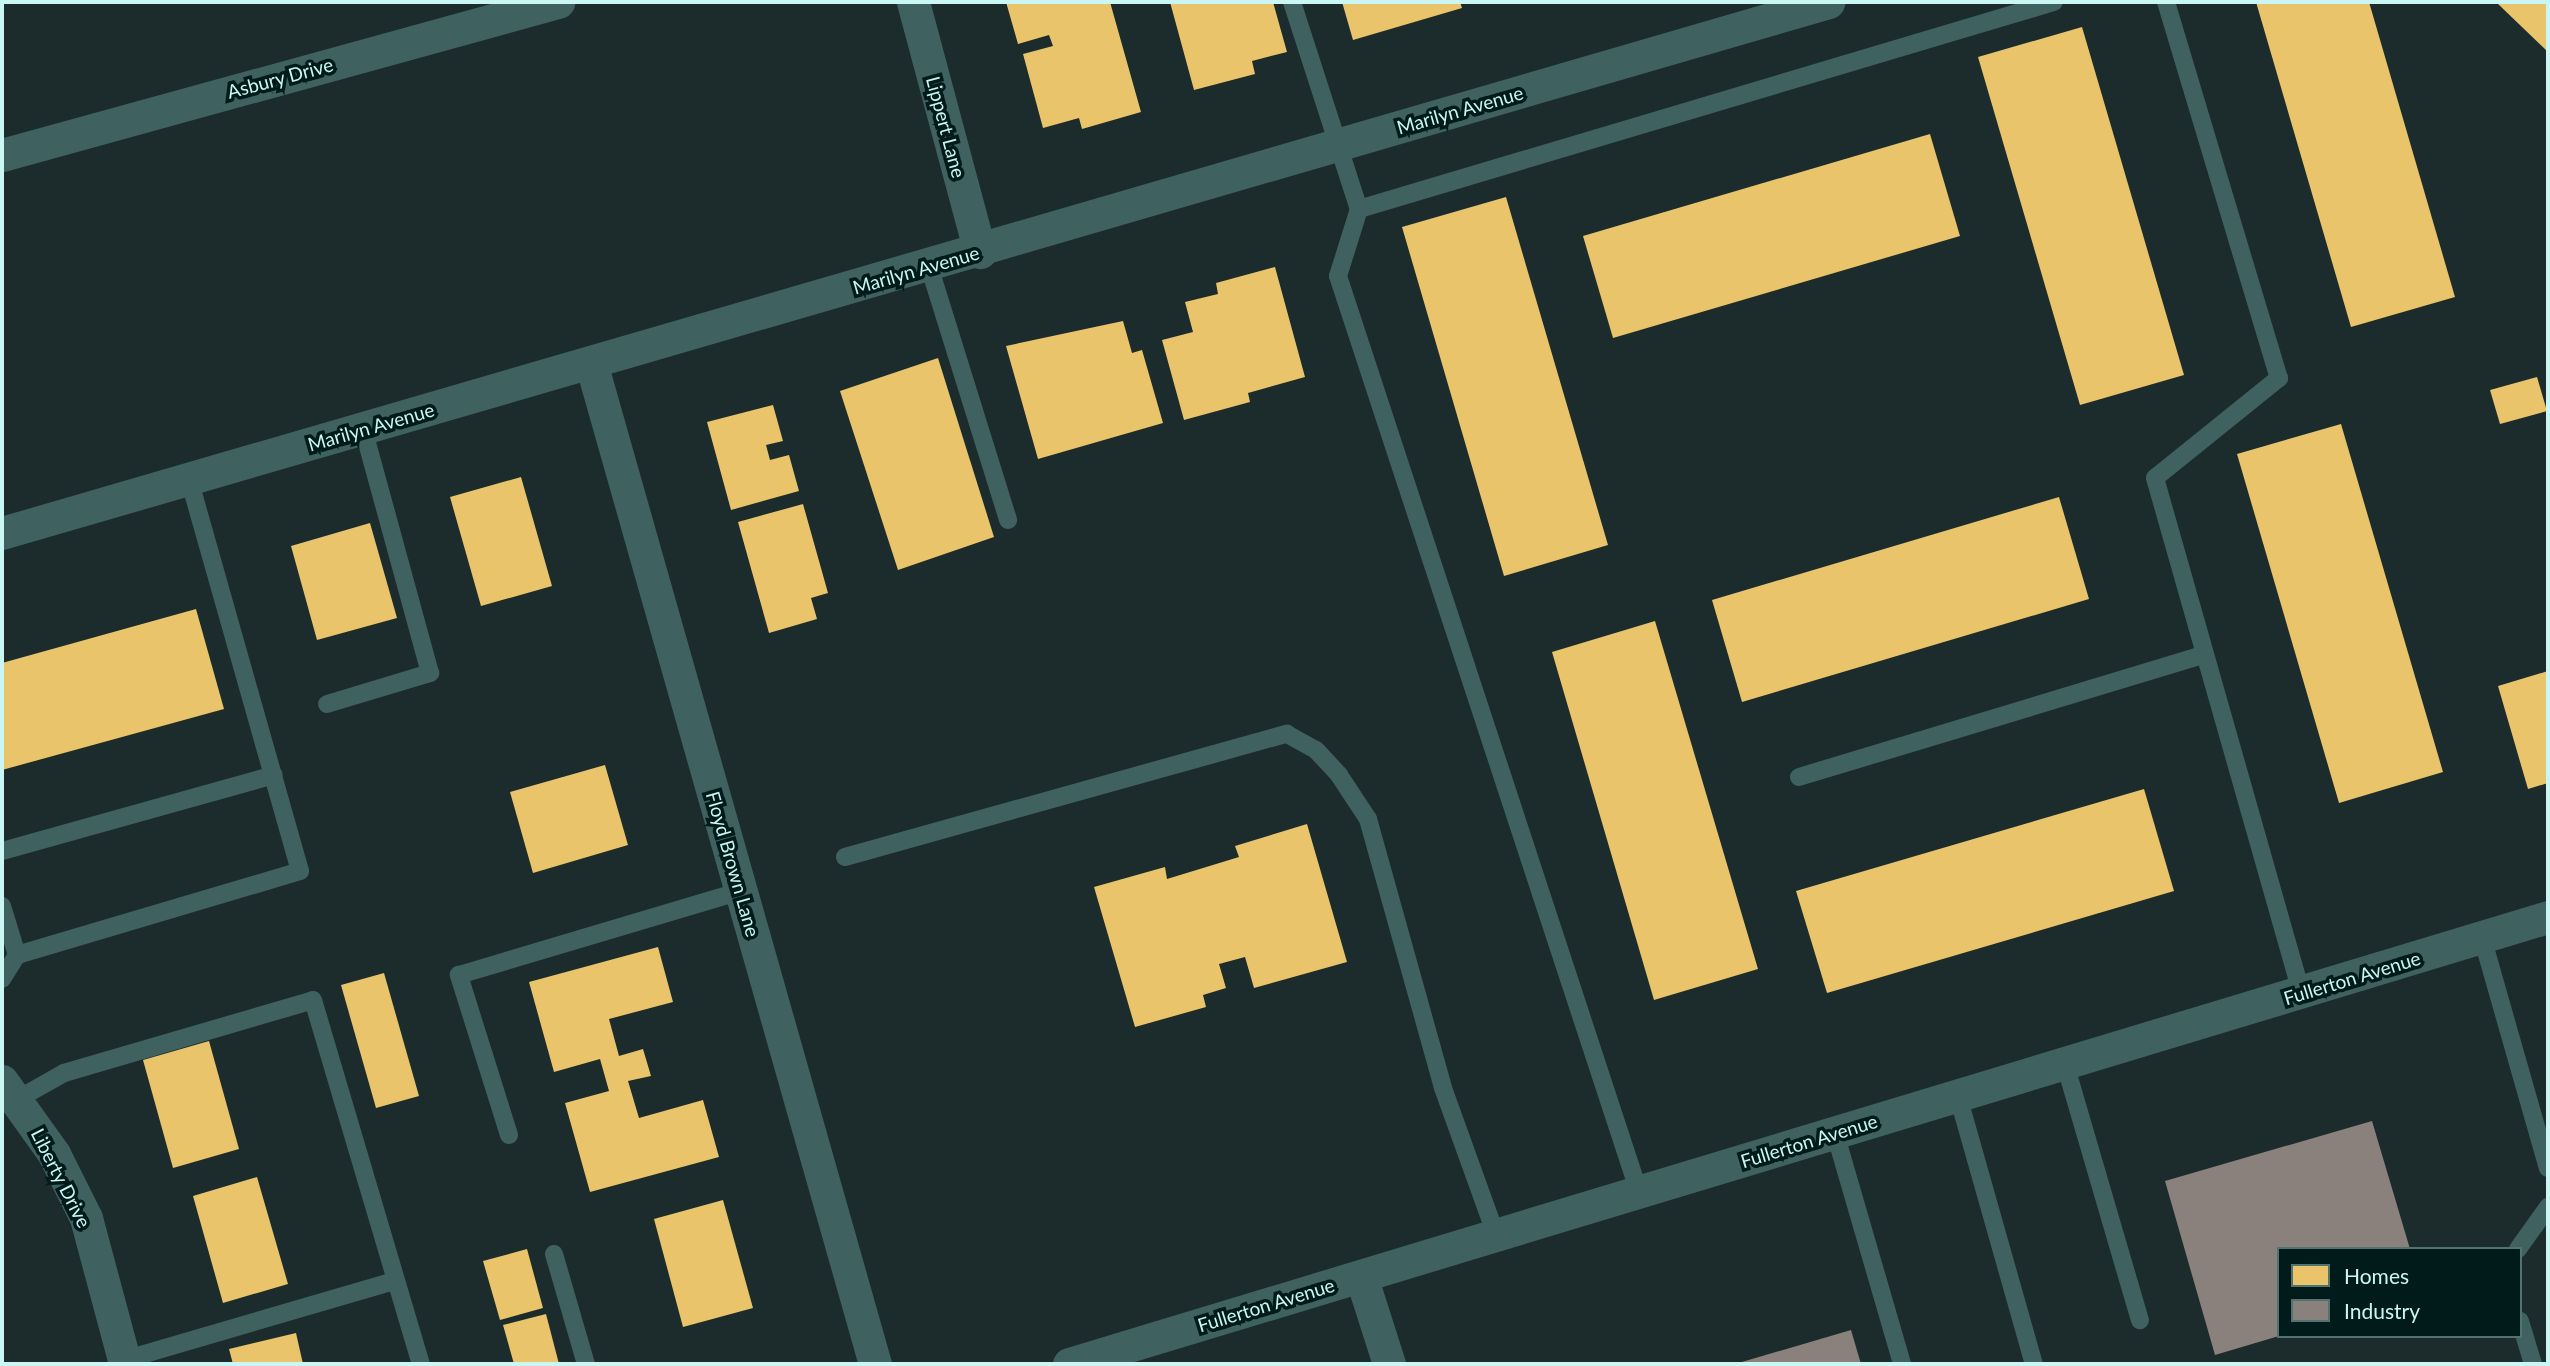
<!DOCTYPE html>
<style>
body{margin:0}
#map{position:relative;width:2550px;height:1366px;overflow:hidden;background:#1c2c2c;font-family:Lato,sans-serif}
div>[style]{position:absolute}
.homes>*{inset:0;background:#e9c46a}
.industry>*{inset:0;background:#8a817c}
.service>*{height:18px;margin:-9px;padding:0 9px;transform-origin:9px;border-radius:9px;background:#3f6160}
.minor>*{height:33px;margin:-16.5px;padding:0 16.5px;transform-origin:16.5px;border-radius:16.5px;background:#3f6160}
span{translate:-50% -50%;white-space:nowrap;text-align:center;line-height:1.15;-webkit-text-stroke:7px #001b1a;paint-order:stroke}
.street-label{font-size:19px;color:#caf6f4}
.frame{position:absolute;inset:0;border:4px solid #caf6f4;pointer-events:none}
.legend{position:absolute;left:2277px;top:1247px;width:245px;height:91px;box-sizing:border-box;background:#001b1a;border:2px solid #517371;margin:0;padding:9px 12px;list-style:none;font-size:21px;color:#caf6f4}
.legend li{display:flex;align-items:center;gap:14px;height:35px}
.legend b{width:35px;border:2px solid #517371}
</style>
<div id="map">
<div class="homes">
<i style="clip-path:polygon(1006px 2px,1110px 2px,1141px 112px,1082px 129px,1079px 118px,1043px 128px,1023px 54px,1053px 46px,1049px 35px,1018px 44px)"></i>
<i style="clip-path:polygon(1170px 2px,1273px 2px,1287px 52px,1252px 61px,1255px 74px,1194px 90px)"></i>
<i style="clip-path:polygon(1342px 2px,1460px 2px,1462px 8px,1353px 40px)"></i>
<i style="clip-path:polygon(2256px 2px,2369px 2px,2455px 297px,2351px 327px)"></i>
<i style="clip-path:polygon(2496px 2px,2548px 2px,2548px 52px)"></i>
<i style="clip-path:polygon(2082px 27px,2184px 375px,2080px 405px,1978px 57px)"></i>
<i style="clip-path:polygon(1930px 134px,1960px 236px,1613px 338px,1583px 236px)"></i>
<i style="clip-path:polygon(1506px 197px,1608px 545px,1504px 576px,1402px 227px)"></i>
<i style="clip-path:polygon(1275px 267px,1305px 377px,1248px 393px,1250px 402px,1184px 420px,1162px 340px,1193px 332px,1185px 302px,1218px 294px,1216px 283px)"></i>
<i style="clip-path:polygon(1123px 321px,1132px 353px,1142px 350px,1163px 423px,1038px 459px,1006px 346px)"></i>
<i style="clip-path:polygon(938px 358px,994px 537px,898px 570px,840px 391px)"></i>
<i style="clip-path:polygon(2537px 377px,2547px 411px,2500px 424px,2490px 390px)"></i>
<i style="clip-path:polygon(773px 405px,783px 441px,766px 445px,770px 460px,789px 455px,799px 491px,731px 510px,707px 422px)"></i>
<i style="clip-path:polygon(2341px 424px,2443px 772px,2339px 803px,2237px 454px)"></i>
<i style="clip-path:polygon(521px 477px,552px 586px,481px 606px,450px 497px)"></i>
<i style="clip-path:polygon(2059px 497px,2089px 599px,1742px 702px,1712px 600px)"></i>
<i style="clip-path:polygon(803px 504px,828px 593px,811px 598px,817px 619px,769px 633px,738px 522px)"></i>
<i style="clip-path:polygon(370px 523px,397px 618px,317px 640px,291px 546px)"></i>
<i style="clip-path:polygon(196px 609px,224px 709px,2px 770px,2px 663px)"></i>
<i style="clip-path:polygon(1655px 621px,1758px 969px,1654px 1000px,1552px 652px)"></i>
<i style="clip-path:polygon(2548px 671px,2548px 783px,2528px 789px,2498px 686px)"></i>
<i style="clip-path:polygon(605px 765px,628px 845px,533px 873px,510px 792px)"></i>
<i style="clip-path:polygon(2144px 789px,2174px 891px,1827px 993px,1796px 891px)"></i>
<i style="clip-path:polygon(1307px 824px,1347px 962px,1254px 988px,1245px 957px,1219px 964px,1226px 988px,1203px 995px,1206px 1007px,1135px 1027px,1094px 887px,1165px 867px,1167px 879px,1239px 857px,1235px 846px)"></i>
<i style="clip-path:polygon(658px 947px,673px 1002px,609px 1019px,619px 1056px,643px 1049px,651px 1076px,628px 1081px,639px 1118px,703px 1100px,719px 1157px,590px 1192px,565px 1103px,609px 1091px,600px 1059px,554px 1072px,529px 982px)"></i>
<i style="clip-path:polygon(384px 973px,419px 1096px,376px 1108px,341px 985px)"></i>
<i style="clip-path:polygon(209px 1041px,239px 1149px,173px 1168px,143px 1060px)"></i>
<i style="clip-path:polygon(257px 1177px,288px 1284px,223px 1303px,193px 1196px)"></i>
<i style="clip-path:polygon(723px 1200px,753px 1308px,683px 1327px,654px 1219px)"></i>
<i style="clip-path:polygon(527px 1249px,543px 1308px,500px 1320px,483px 1261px)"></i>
<i style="clip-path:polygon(546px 1314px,559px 1364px,514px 1364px,503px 1325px)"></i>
<i style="clip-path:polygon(296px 1333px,303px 1364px,233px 1364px,229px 1349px)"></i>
</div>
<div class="industry">
<i style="clip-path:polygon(2372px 1121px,2410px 1249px,2279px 1249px,2279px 1336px,2215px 1355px,2165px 1181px)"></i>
<i style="clip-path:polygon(1851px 1330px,1861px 1364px,1735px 1364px)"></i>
</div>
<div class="service">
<i style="left:1292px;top:2px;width:218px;rotate:72.1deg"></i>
<i style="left:1359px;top:209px;width:70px;rotate:107.4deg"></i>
<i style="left:1338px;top:276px;width:964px;rotate:71.81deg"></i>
<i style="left:2166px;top:2px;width:393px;rotate:73.3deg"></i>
<i style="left:2279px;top:378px;width:159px;rotate:141.1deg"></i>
<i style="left:2155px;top:478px;width:537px;rotate:74.13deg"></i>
<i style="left:1359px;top:209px;width:725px;rotate:-16.59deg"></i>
<i style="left:929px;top:266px;width:266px;rotate:72.7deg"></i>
<i style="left:327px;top:704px;width:108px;rotate:-16.8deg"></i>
<i style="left:430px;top:673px;width:254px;rotate:-105.3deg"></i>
<i style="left:1799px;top:777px;width:423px;rotate:-16.8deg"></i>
<i style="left:2px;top:851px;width:282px;rotate:-15.6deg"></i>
<i style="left:845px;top:857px;width:459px;rotate:-15.6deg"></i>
<i style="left:1287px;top:734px;width:33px;rotate:29deg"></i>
<i style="left:1316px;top:750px;width:34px;rotate:47deg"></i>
<i style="left:1339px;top:775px;width:53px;rotate:56.6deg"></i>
<i style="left:1368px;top:819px;width:279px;rotate:74.4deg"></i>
<i style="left:1443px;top:1088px;width:156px;rotate:70.2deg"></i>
<i style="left:2px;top:906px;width:51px;rotate:73deg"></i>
<i style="left:2482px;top:937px;width:240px;rotate:74.1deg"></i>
<i style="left:2px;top:979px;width:28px;rotate:-58deg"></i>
<i style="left:17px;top:955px;width:295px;rotate:-16.5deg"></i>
<i style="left:300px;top:871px;width:406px;rotate:-105.8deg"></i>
<i style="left:2065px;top:1064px;width:267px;rotate:73.7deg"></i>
<i style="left:1958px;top:1096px;width:279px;rotate:74.2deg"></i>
<i style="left:18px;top:1099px;width:53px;rotate:-29.5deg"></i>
<i style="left:64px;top:1073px;width:259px;rotate:-16.3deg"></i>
<i style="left:313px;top:1000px;width:380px;rotate:73.5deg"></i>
<i style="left:1835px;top:1133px;width:241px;rotate:73.8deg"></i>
<i style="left:509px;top:1135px;width:168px;rotate:-107.4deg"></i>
<i style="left:459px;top:975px;width:294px;rotate:-16.6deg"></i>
<i style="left:2518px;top:1249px;width:52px;rotate:-54.5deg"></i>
<i style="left:554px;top:1254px;width:115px;rotate:73.8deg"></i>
<i style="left:2520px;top:1321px;width:45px;rotate:73.2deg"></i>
<i style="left:124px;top:1360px;width:282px;rotate:-16.3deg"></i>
</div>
<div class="minor">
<i style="left:913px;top:2px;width:259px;rotate:75deg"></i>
<i style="left:2px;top:155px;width:577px;rotate:-15.39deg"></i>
<i style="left:591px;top:363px;width:1041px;rotate:74.16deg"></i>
<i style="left:2px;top:533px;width:1902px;rotate:-16.21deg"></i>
<i style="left:2px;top:1081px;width:90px;rotate:54.5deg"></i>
<i style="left:54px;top:1154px;width:72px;rotate:63.4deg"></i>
<i style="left:86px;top:1218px;width:151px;rotate:75deg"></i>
<i style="left:1361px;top:1276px;width:92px;rotate:72.3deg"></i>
<i style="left:1069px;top:1364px;width:1545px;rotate:-16.82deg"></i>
</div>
<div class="street-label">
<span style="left:280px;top:78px;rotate:-15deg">Asbury Drive</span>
<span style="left:1460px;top:110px;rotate:-16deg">Marilyn Avenue</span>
<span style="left:946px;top:127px;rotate:75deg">Lippert Lane</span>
<span style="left:916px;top:270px;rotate:-16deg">Marilyn Avenue</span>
<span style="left:371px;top:427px;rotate:-16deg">Marilyn Avenue</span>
<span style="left:733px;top:864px;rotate:74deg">Floyd Brown Lane</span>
<span style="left:2352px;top:978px;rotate:-17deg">Fullerton Avenue</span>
<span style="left:1809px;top:1141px;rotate:-17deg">Fullerton Avenue</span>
<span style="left:61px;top:1178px;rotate:63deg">Liberty Drive</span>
<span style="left:1266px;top:1305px;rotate:-17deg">Fullerton Avenue</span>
</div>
<div class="frame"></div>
<ul class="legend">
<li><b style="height:19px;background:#e9c46a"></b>Homes</li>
<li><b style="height:19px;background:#8a817c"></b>Industry</li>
</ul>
</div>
